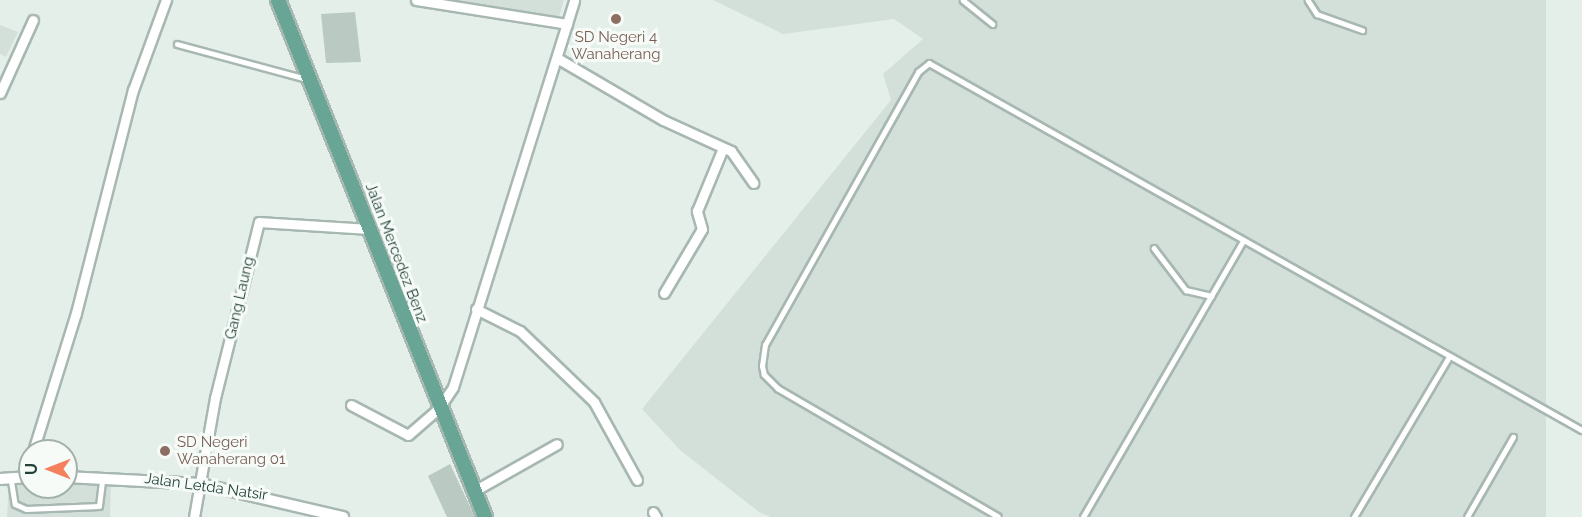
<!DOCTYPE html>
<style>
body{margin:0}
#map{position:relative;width:1582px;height:517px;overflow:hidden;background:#e5efea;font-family:Raleway,sans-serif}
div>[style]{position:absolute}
.built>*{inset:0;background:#d3dfd9}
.building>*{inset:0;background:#bacac3}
.roads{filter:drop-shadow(2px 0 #a7b7b1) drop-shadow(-2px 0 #a7b7b1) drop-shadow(0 2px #a7b7b1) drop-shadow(0 -2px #a7b7b1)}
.service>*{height:4.5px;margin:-2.25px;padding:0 2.25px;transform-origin:2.25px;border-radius:2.25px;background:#fff}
.minor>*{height:9px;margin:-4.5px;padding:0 4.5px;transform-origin:4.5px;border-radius:4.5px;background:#fff}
.tertiary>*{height:10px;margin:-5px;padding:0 5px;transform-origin:5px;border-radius:5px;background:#fff}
.primary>*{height:14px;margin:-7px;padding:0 7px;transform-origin:7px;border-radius:7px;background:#69a595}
.dots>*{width:16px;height:16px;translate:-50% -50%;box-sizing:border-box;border:3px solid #f6fbf8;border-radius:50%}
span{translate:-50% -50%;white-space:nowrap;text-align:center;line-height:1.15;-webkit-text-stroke:6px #f6fbf8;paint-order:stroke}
.education-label{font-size:15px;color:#785e54}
.left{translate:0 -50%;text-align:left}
.street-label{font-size:15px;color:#234139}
.north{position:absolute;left:18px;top:439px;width:60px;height:60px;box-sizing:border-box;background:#f6fbf8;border:2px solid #a2b1ac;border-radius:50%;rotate:270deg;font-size:16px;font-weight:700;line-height:24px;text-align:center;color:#234139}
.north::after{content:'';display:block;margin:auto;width:21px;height:27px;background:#f5805d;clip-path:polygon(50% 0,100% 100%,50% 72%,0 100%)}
</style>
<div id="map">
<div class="built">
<i style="clip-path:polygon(442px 0,564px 0,558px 21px)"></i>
<i style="clip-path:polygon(713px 0,1546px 0,1546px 517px,771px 517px,759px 512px,680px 450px,642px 409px,891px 100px,883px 74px,923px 39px,894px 19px,783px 34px)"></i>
<i style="clip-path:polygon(0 25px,18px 32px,6px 57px,0 54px)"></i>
<i style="clip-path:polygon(9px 480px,30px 480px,30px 487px,66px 487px,66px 480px,111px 480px,110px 517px,7px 517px)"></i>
</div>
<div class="building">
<i style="clip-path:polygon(355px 12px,361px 62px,326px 63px,321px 14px)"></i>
<i style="clip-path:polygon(450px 464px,475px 517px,447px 517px,428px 476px)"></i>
</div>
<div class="roads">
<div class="service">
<i style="left:963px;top:0;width:38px;rotate:39deg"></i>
<i style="left:1308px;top:0;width:17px;rotate:57deg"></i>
<i style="left:1317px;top:14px;width:48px;rotate:19.6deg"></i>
<i style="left:177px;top:44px;width:135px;rotate:15.1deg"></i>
<i style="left:1154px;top:248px;width:53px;rotate:52.7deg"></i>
<i style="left:1186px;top:290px;width:26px;rotate:13deg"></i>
<i style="left:11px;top:478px;width:26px;rotate:81deg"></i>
<i style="left:15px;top:504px;width:12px;rotate:24deg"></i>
<i style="left:26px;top:509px;width:73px;rotate:-2.4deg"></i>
<i style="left:99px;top:506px;width:26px;rotate:-83deg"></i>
<i style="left:998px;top:517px;width:255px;rotate:-149.8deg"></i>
<i style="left:778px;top:389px;width:20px;rotate:-135deg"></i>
<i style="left:764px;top:375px;width:9px;rotate:-103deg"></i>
<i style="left:762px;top:366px;width:21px;rotate:-82deg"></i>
<i style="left:765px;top:345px;width:313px;rotate:-60.7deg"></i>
<i style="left:918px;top:72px;width:14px;rotate:-39deg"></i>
<i style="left:929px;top:63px;width:749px;rotate:29.34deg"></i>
<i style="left:1083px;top:517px;width:319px;rotate:-59.9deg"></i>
<i style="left:1354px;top:517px;width:186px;rotate:-59.3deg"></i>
<i style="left:1467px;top:517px;width:92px;rotate:-60.1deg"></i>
</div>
<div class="minor">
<i style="left:416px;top:0;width:153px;rotate:9deg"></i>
<i style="left:557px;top:58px;width:123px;rotate:30.3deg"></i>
<i style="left:663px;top:120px;width:75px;rotate:24.5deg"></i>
<i style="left:731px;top:151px;width:39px;rotate:55deg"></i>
<i style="left:0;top:93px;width:80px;rotate:-65.7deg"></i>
<i style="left:664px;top:293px;width:74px;rotate:-59.3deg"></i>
<i style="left:702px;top:229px;width:19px;rotate:-106deg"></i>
<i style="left:697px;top:211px;width:68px;rotate:-67.6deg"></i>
<i style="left:476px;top:309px;width:49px;rotate:26.6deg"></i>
<i style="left:520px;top:331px;width:103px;rotate:43.8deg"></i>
<i style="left:594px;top:402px;width:89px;rotate:61.1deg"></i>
<i style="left:351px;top:405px;width:64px;rotate:27.8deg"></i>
<i style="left:408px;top:435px;width:41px;rotate:-41.1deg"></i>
<i style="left:439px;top:408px;width:25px;rotate:-56deg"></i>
<i style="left:453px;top:387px;width:405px;rotate:-72.6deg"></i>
<i style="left:33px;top:451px;width:145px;rotate:-72.7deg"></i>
<i style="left:76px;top:313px;width:230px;rotate:-75.7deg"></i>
<i style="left:133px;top:90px;width:96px;rotate:-69.9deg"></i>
<i style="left:25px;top:477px;width:18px;rotate:-74deg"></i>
<i style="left:474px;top:491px;width:95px;rotate:-29.5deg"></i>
<i style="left:653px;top:512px;width:6px;rotate:59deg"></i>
<i style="left:194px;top:517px;width:121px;rotate:-80deg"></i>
<i style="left:215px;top:398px;width:181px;rotate:-76deg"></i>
<i style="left:259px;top:222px;width:110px;rotate:3.6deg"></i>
</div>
<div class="tertiary">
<i style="left:66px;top:477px;width:135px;rotate:3deg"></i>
<i style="left:201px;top:484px;width:146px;rotate:13.1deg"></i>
<i style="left:0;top:479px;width:30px;rotate:-4deg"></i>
</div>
<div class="primary">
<i style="left:278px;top:0;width:557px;rotate:68.18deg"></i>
</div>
</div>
<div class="dots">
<i style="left:616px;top:19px;background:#8d6e63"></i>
<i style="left:165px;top:451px;background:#8d6e63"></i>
</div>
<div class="education-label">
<span style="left:616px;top:46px">SD Negeri 4<br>Wanaherang</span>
<span class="left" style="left:177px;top:451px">SD Negeri<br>Wanaherang 01</span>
</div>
<div class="street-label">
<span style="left:396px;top:253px;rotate:69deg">Jalan Mercedez Benz</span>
<span style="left:240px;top:298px;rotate:-77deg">Gang Laung</span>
<span style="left:206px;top:487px;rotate:8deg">Jalan Letda Natsir</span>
</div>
<div class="north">U</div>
</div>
